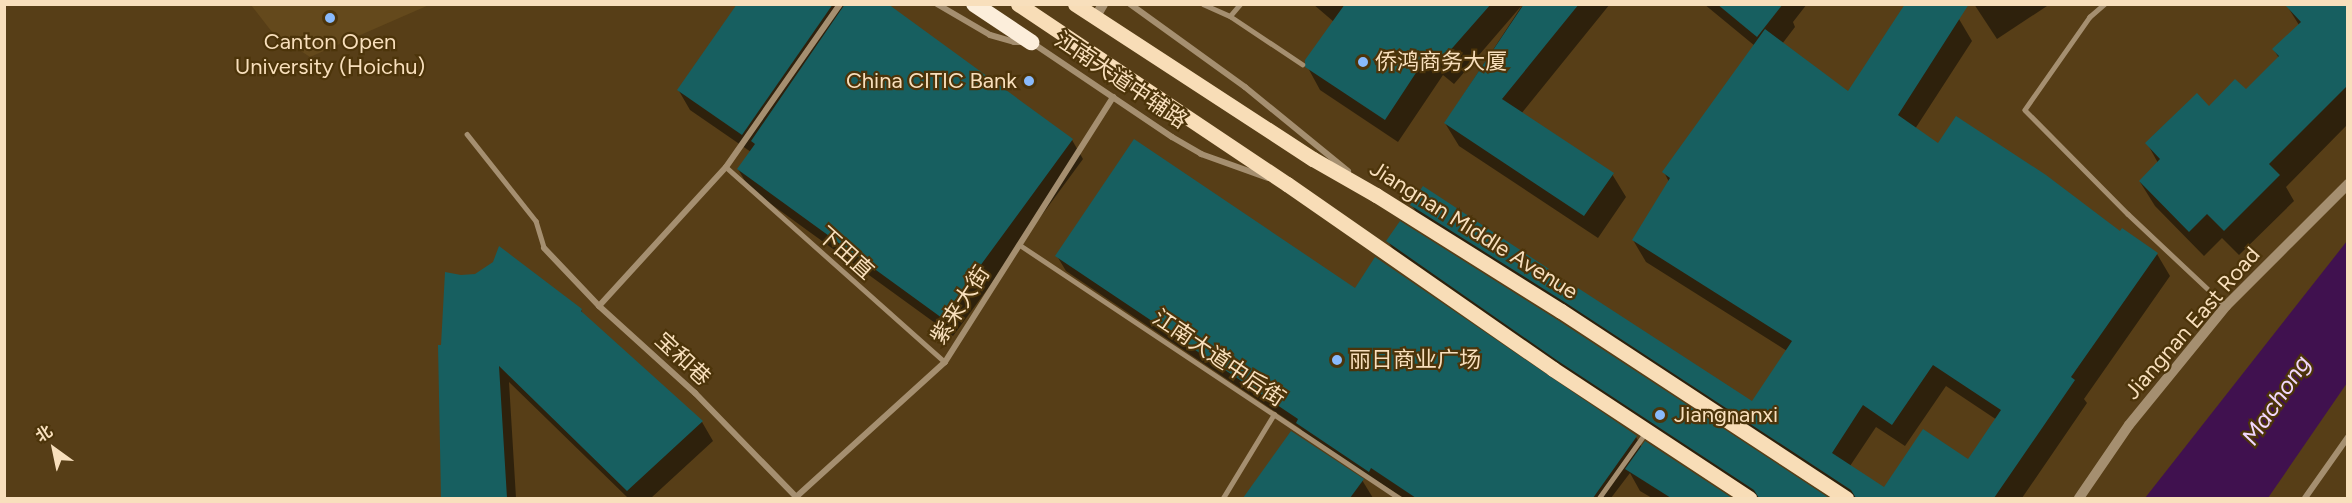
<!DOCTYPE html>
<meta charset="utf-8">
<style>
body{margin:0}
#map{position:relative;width:2352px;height:503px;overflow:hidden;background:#573e17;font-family:Figtree,"Noto Sans SC",sans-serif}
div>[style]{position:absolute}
.built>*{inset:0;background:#64491c}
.water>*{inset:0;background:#40114f}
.shadow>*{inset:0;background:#0007}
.building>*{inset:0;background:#175f60}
.service>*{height:4.5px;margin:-2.25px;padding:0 2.25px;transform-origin:2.25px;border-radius:2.25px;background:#a58f70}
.minor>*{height:6px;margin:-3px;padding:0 3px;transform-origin:3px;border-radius:3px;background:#a58f70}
.tertiary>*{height:10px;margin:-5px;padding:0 5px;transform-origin:5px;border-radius:5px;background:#a58f70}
.primary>*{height:15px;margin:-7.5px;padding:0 7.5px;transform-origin:7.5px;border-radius:7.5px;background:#f8ddb7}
.trunk>*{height:16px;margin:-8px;padding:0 8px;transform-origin:8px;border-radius:8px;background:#fceedb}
.dots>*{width:16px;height:16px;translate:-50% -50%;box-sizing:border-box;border:3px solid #4c340a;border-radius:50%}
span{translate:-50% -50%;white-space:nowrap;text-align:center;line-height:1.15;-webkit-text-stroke:4.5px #4c340a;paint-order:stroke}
.poi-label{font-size:22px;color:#f8dfbc}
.left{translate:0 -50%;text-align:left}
.right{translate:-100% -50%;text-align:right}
.street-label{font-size:22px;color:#f8dfbc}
.water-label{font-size:24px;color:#f2d7fd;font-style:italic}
.frame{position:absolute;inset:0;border:6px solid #f8dfbc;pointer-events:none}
.north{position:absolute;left:24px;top:419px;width:60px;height:60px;-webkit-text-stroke:4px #4c340a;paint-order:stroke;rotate:327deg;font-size:16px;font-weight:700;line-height:24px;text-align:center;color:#f8dfbc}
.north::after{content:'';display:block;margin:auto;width:21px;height:27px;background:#f8dfbc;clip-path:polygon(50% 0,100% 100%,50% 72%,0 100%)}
</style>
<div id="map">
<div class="built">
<i style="clip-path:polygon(251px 5px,429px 5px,310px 57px,272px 32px)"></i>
</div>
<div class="water">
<i style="clip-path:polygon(2347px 241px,2347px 383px,2268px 498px,2145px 498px)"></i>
</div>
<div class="shadow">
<i style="clip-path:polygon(739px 4px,883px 4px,1072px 140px,1083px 159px,953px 336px,749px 188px,738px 169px,751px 152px,690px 110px,679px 91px)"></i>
<i style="clip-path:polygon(1313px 4px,1523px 4px,1454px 84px,1443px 75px,1398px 142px,1320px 90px,1307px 66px,1334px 22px)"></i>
<i style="clip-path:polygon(1523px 4px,1610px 4px,1521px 114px,1612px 174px,1626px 197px,1598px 238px,1459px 146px,1445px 123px)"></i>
<i style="clip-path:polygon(evenodd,1704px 4px,1807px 4px,1793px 22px,1795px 27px,1782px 44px,1849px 94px,1959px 19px,1972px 41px,1915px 129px,1938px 145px,2120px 233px,2157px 254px,2170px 276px,2084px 399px,2087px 403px,2022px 498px,1845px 498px,1425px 227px,1412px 205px,1548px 270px,1553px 279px,1575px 295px,1752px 403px,1787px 351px,1646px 262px,1633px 240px,1669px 182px,1664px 172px,1755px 46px,1704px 4px,1946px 386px,1997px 420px,1969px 461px,1885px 489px,1850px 466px,1876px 427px,1905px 446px,1946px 386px)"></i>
<i style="clip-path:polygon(1974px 4px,2050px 4px,1997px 39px)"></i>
<i style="clip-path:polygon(2348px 4px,2348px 124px,2286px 187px,2294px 201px,2239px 255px,2222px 238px,2204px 256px,2155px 206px,2140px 182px,2158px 163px,2147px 143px,2209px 108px,2246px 92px,2279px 58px,2274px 50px,2299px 25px,2289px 9px)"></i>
<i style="clip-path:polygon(1388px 241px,1555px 320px,1826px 498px,1748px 498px,1401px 263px)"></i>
<i style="clip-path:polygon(1057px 256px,1356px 290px,1376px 260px,1636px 437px,1642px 448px,1645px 443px,1729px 498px,1652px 498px,1640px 491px,1630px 473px,1611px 498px,1404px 498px,1380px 483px,1378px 486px,1306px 438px,1301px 429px,1066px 271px)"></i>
<i style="clip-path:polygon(581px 310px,585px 317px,702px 422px,713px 441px,651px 498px,628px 498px,509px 382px,516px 498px,442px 498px,439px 346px)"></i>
<i style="clip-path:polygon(1291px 433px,1362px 480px,1373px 498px,1245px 498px)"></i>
</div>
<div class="building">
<i style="clip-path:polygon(737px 4px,833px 4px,742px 135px,677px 90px)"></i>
<i style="clip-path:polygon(845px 4px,888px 4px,1073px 139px,942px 318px,737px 169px,755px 144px,751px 141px)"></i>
<i style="clip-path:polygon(1345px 4px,1491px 4px,1440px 62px,1429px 53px,1385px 120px,1305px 67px,1305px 60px)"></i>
<i style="clip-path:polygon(1524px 4px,1579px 4px,1502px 99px,1614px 173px,1584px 216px,1444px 123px)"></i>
<i style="clip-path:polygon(1717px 4px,1783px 4px,1757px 37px)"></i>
<i style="clip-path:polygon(evenodd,1905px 4px,1969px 4px,1898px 115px,1938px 143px,1956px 116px,2046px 175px,2120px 231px,2122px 228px,2158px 253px,2071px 377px,2075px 380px,1994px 498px,1856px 498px,1851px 490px,1566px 303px,1410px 205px,1423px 186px,1549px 269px,1546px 273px,1575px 293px,1578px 288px,1752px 401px,1792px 341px,1632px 240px,1670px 178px,1662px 172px,1765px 29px,1848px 91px,1905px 4px,1933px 365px,2001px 410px,1968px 459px,1923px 429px,1884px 487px,1832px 453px,1863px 405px,1892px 425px,1933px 365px)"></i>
<i style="clip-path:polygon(2284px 4px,2348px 4px,2348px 85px,2269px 164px,2280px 175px,2224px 231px,2207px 214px,2189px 232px,2139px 181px,2160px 159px,2145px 143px,2197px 93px,2209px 106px,2235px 79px,2246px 89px,2279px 56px,2272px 49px,2301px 22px)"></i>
<i style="clip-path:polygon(1134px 139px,1355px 288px,1375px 257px,1637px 436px,1593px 498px,1416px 498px,1371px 468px,1369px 472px,1296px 423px,1298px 419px,1055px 256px)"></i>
<i style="clip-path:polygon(1400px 221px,1556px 319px,1829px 498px,1759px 498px,1754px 490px,1558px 361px,1386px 241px)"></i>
<i style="clip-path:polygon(499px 246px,582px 309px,581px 311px,703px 421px,627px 491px,499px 366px,507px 498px,441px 498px,438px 345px,441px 345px,445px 272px,461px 275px,475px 274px,493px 262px)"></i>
<i style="clip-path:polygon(1291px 431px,1364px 479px,1350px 498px,1243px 498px)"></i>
<i style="clip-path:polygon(1645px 441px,1732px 498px,1671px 498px,1625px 469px)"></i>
</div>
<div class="service">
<i style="left:1203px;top:4px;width:30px;rotate:24deg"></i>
<i style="left:1230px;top:16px;width:87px;rotate:33.7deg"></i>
<i style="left:2105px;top:4px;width:20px;rotate:139deg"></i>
<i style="left:2090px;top:17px;width:113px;rotate:125deg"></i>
<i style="left:2025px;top:110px;width:146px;rotate:45.3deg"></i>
<i style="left:2128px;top:214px;width:134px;rotate:43.2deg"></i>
<i style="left:1230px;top:16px;width:16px;rotate:-50deg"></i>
<i style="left:467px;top:134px;width:111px;rotate:51.6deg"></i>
<i style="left:536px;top:221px;width:28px;rotate:73deg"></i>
<i style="left:726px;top:167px;width:293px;rotate:41.7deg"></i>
<i style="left:1020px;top:245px;width:457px;rotate:33.7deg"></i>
<i style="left:1223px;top:498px;width:98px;rotate:-58.7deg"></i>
<i style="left:1599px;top:498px;width:81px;rotate:-54.5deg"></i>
</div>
<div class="minor">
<i style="left:937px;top:4px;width:61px;rotate:30.3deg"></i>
<i style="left:990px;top:35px;width:25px;rotate:16deg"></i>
<i style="left:1014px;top:42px;width:17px"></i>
<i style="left:1031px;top:42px;width:170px;rotate:34deg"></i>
<i style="left:1172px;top:137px;width:34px;rotate:30deg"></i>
<i style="left:1201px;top:154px;width:71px;rotate:19.7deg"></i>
<i style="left:1130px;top:4px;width:142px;rotate:35.8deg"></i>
<i style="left:1245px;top:87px;width:133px;rotate:39.2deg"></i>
<i style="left:544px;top:248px;width:80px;rotate:46.5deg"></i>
<i style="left:599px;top:306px;width:130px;rotate:42.2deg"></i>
<i style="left:695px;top:393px;width:145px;rotate:45.8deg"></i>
<i style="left:599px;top:306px;width:188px;rotate:-47.6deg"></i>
<i style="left:726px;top:167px;width:199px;rotate:-55deg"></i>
<i style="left:795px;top:498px;width:202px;rotate:-42.2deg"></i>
<i style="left:945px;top:362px;width:314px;rotate:-57.6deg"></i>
<i style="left:2305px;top:498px;width:75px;rotate:-54.8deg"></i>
</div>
<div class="tertiary">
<i style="left:1095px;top:18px;width:16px;rotate:-60deg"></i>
<i style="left:2079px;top:498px;width:88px;rotate:-55.6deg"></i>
<i style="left:2129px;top:425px;width:154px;rotate:-50.8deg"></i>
<i style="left:2226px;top:306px;width:173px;rotate:-45deg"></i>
</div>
<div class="primary">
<i style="left:1018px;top:4px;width:324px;rotate:33.8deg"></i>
<i style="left:1287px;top:184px;width:324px;rotate:34.8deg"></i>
<i style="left:1553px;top:369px;width:235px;rotate:33.4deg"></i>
<i style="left:1075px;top:4px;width:284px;rotate:33.1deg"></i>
<i style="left:1313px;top:159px;width:73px;rotate:29.7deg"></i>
<i style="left:1376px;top:195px;width:218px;rotate:32.1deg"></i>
<i style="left:1561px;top:311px;width:341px;rotate:33.3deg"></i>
</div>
<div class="trunk">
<i style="left:974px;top:4px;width:69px;rotate:33.7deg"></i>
</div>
<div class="dots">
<i style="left:330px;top:18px;background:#89bafc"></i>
<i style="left:1363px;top:62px;background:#89bafc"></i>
<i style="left:1029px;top:81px;background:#89bafc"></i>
<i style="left:1337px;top:360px;background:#89bafc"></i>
<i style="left:1660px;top:415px;background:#89bafc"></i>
</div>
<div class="poi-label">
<span style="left:330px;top:54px">Canton Open<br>University (Hoichu)</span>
<span class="left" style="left:1375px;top:62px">侨鸿商务大厦</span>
<span class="right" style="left:1017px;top:81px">China CITIC Bank</span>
<span class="left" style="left:1349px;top:360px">丽日商业广场</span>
<span class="left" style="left:1674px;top:415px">Jiangnanxi</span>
</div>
<div class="street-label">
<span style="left:1121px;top:80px;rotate:34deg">江南大道中辅路</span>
<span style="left:1474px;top:230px;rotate:32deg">Jiangnan Middle Avenue</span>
<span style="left:846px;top:253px;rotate:42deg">下田直</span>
<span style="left:960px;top:305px;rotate:-57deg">紫来大街</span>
<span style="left:2192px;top:323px;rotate:-49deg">Jiangnan East Road</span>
<span style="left:1219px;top:358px;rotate:34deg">江南大道中后街</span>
<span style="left:683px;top:359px;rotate:43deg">宝和巷</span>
</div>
<div class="water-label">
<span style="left:2276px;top:400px;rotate:-56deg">Machong</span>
</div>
<div class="frame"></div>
<div class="north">北</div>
</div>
